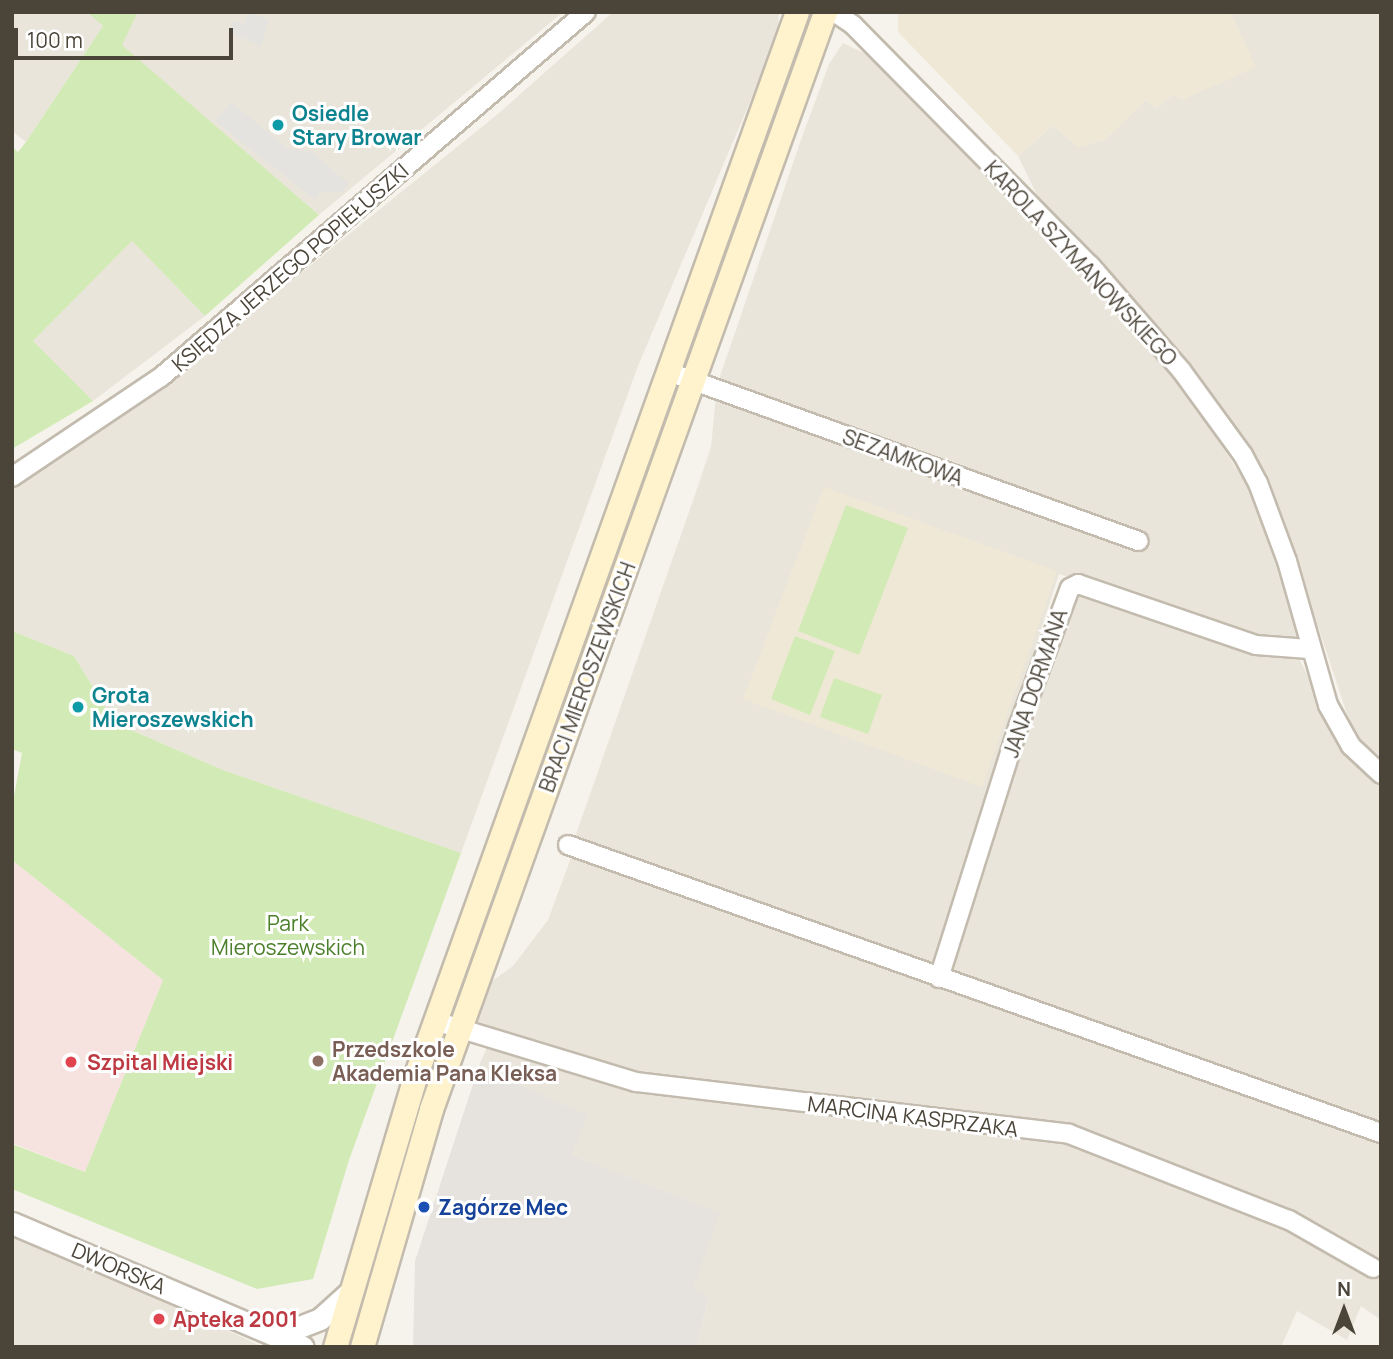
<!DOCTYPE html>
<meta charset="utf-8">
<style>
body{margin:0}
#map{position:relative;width:1393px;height:1359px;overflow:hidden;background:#f6f3ec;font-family:Manrope,sans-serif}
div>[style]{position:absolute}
.residential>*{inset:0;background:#eae5da}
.industrial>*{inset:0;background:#e6e2dd}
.education>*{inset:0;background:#efe8d6}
.medical>*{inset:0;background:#f6e3e0}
.green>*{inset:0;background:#d2eab5}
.parking>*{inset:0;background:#e5e3e0}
.roads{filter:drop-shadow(2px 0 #c2bbae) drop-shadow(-2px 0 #c2bbae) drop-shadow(0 2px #c2bbae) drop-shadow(0 -2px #c2bbae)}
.minor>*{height:18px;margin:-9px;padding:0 9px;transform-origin:9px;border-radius:9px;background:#fff}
.tertiary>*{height:21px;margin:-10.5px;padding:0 10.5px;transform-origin:10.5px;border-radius:10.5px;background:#fff}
.secondary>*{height:23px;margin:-11.5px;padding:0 11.5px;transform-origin:11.5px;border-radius:11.5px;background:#fff3cd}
.dots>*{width:19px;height:19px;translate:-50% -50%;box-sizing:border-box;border:4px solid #fff;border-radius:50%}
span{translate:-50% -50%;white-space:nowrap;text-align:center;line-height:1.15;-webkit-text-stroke:6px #fff;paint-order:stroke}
.culture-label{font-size:21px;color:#0d838f;font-weight:700}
.left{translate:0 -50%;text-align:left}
.street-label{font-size:21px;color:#4b4439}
.park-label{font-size:21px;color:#4a7f2a}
.education-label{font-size:21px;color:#785e54;font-weight:700}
.health-label{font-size:21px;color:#be3a42;font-weight:700}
.transit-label{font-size:21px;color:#164399;font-weight:700}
.frame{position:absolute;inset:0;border:14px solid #4b4439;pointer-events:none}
.north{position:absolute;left:1309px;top:1275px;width:70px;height:70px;-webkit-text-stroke:5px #fff;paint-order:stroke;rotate:0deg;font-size:19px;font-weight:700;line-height:28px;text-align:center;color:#4b4439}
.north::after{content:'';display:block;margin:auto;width:24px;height:32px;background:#4b4439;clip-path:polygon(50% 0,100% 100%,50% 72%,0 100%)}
.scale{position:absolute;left:14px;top:28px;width:219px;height:32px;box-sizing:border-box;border:4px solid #4b4439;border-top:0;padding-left:9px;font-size:21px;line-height:24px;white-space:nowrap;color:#4b4439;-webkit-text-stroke:5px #fff;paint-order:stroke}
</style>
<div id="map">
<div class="residential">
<i style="clip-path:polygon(12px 12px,87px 12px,103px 26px,26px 142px,12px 131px)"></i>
<i style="clip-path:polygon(138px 12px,563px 12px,319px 215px,121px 45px)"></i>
<i style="clip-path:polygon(613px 12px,779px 12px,777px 38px,638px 366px,461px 853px,223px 770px,115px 723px,74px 656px,12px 631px,12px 488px,166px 382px,499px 113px)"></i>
<i style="clip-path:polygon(1230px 12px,1381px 12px,1381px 756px,1355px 738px,1268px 476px,1187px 364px,1038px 197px,1018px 156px,1053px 125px,1078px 147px,1104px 140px,1146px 100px,1156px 108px,1173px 95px,1255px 67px)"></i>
<i style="clip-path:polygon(843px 43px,866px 54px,1084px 267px,1175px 374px,1249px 488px,1305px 645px,1270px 645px,1059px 574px,933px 965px,574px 840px,697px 489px,711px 447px,717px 385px,802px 137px,829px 64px)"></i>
<i style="clip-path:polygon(132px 241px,205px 316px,93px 401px,33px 341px)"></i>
<i style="clip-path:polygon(1068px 593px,1300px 660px,1344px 751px,1381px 779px,1381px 1122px,948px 971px)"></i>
<i style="clip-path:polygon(572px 855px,1381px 1138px,1381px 1260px,1292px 1212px,1070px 1127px,640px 1073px,472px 1025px,488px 984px,513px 966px,548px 920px)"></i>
<i style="clip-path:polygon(487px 1047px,629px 1086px,1068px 1141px,1277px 1221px,1381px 1274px,1381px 1320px,1361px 1306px,1347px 1340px,1297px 1311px,1281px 1347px,696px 1347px,709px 1297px,692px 1289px,719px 1213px,572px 1155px,586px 1115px,479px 1066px)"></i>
<i style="clip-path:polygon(12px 1235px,136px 1288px,263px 1347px,12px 1347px)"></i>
</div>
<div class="industrial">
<i style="clip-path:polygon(479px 1066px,587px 1115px,572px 1155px,720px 1213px,693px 1288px,709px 1296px,696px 1347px,413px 1347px,415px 1261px)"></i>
</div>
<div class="education">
<i style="clip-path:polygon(898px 12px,1230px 12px,1256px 67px,1182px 100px,1173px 95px,1156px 108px,1146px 100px,1104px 140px,1078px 147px,1053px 125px,1018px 156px,898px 32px)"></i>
<i style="clip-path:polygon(824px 487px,1057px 571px,982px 787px,743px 699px)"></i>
</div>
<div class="medical">
<i style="clip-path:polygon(12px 860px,163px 980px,85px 1172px,12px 1143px)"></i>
</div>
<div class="green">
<i style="clip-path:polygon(87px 12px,138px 12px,122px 45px,319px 215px,205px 316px,132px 241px,33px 341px,93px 401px,12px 449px,12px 147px,18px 152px,26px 142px,103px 26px)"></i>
<i style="clip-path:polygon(846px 505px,908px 528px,859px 655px,798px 631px)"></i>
<i style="clip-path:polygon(12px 631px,74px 656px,115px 723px,223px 770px,461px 853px,349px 1160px,313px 1279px,257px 1289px,12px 1189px,12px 1144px,85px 1172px,163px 980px,12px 860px,12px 807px,22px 753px,12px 749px)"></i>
<i style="clip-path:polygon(795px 636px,835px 651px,810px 715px,771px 699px)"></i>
<i style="clip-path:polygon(834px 678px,882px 695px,868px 734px,820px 717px)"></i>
</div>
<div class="parking">
<i style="clip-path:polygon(248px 13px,269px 19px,261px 46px,229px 32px,232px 21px,244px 24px)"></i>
<i style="clip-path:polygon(231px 102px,287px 148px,312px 152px,349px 184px,342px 192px,322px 192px,315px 200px,215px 121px)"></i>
</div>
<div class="roads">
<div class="minor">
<i style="left:834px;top:12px;width:23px;rotate:34deg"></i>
<i style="left:853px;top:25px;width:337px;rotate:45.4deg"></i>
<i style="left:1090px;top:265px;width:139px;rotate:49.1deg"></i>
<i style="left:1181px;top:370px;width:105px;rotate:53.9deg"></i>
<i style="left:1243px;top:455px;width:32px;rotate:62deg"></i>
<i style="left:1258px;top:483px;width:83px;rotate:69.6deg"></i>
<i style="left:1287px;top:561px;width:150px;rotate:74.1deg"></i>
<i style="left:1328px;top:705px;width:47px;rotate:60.7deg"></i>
<i style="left:1351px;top:746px;width:41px;rotate:43deg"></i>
<i style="left:669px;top:372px;width:499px;rotate:19.8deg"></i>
<i style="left:12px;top:477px;width:179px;rotate:-33.9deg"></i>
<i style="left:161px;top:377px;width:560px;rotate:-40.66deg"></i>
<i style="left:568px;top:845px;width:863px;rotate:19.51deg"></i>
<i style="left:939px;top:978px;width:265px;rotate:-72.5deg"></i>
<i style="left:1019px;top:725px;width:146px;rotate:-69.6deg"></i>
<i style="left:1070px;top:588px;width:9px;rotate:-27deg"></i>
<i style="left:1078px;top:584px;width:188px;rotate:18.9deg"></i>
<i style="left:1256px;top:645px;width:53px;rotate:4.3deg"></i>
<i style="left:435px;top:1021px;width:210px;rotate:16.9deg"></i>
<i style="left:636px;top:1082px;width:436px;rotate:6.8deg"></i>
<i style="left:1069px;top:1134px;width:236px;rotate:21.4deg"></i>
<i style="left:1289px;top:1220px;width:97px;rotate:29.7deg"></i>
</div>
<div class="tertiary">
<i style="left:12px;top:1223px;width:316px;rotate:23.1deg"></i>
<i style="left:279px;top:1335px;width:44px;rotate:-21.3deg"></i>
<i style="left:320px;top:1319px;width:39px;rotate:-42deg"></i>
</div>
<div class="secondary">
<i style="left:335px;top:1347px;width:282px;rotate:-73.5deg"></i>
<i style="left:415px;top:1077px;width:1131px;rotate:-70.27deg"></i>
<i style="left:362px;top:1347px;width:248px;rotate:-73.8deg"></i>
<i style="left:431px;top:1109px;width:1166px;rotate:-70.24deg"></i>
</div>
</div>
<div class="dots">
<i style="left:278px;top:125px;background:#0f9aa8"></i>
<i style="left:78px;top:707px;background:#0f9aa8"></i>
<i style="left:318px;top:1061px;background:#8d6e63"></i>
<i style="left:71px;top:1062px;background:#e0444e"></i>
<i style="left:424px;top:1207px;background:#1a4fb4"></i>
<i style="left:159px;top:1319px;background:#e0444e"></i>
</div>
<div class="culture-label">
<span class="left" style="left:292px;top:125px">Osiedle<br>Stary Browar</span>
<span class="left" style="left:92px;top:707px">Grota<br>Mieroszewskich</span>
</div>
<div class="street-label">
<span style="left:1081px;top:263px;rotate:47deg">KAROLA SZYMANOWSKIEGO</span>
<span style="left:290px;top:267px;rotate:-41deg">KSIĘDZA JERZEGO POPIEŁUSZKI</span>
<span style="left:903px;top:457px;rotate:20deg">SEZAMKOWA</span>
<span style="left:587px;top:677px;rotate:-70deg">BRACI MIEROSZEWSKICH</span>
<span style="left:1035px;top:683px;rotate:-71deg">JANA DORMANA</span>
<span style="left:913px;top:1116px;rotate:7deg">MARCINA KASPRZAKA</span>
<span style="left:119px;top:1268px;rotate:23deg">DWORSKA</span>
</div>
<div class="park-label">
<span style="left:288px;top:935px">Park<br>Mieroszewskich</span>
</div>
<div class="education-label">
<span class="left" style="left:332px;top:1061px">Przedszkole<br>Akademia Pana Kleksa</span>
</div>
<div class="health-label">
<span class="left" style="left:87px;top:1062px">Szpital Miejski</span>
<span class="left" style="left:173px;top:1319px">Apteka 2001</span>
</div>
<div class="transit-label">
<span class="left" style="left:438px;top:1207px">Zagórze Mec</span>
</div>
<div class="frame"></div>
<div class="north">N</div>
<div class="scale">100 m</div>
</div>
